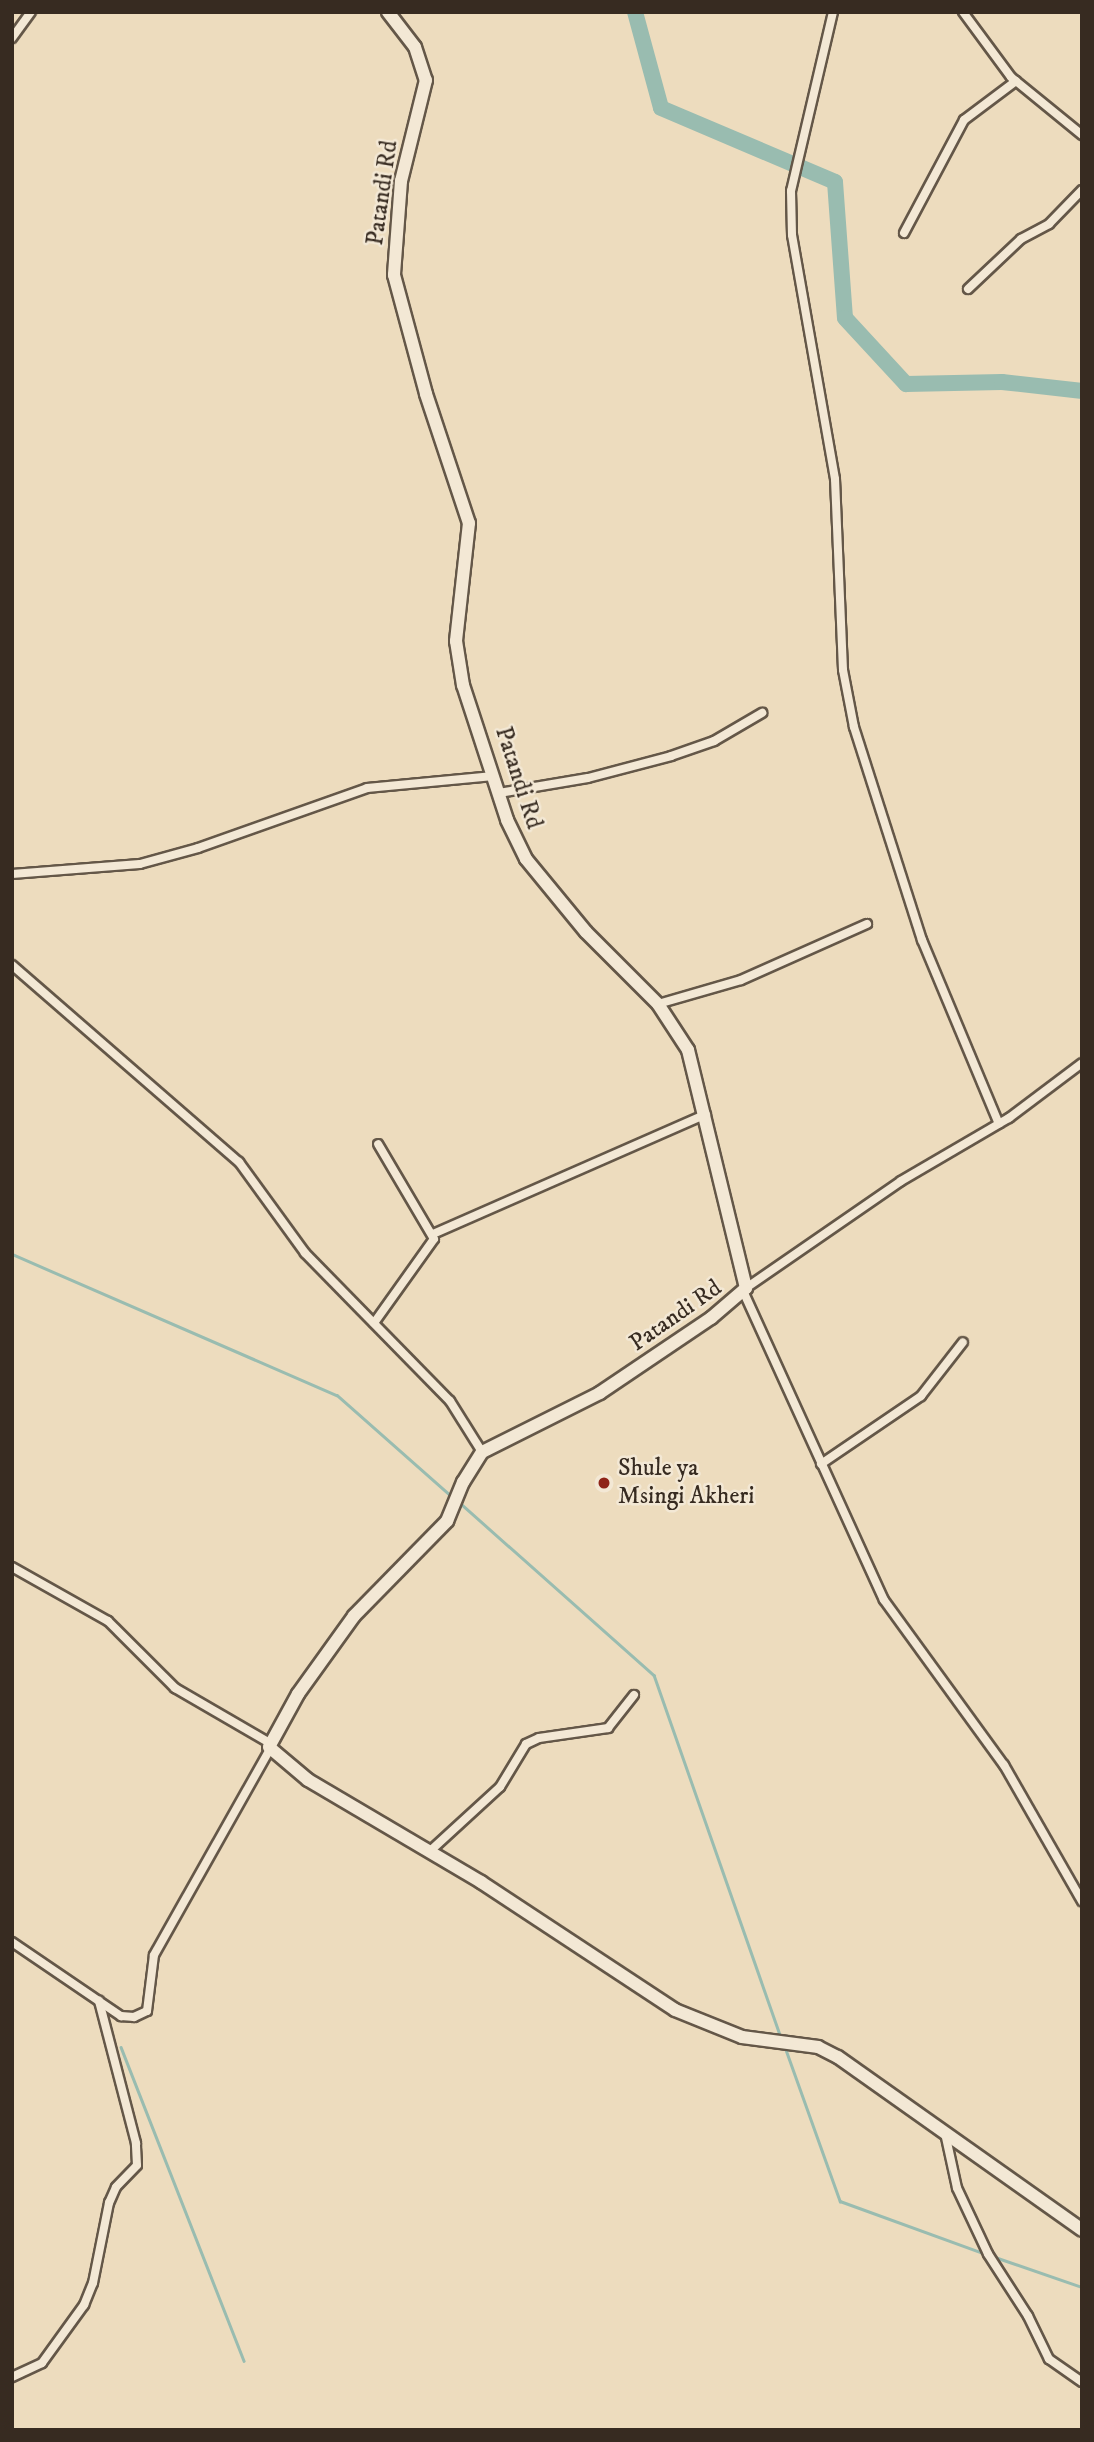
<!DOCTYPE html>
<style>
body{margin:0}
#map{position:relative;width:1094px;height:2442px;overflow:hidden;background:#eddcbe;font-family:"IM FELL DW Pica",serif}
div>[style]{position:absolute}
.stream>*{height:2.5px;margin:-1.25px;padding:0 1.25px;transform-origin:1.25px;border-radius:1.25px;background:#99bcb0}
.river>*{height:16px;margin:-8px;padding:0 8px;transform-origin:8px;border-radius:8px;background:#99bcb0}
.roads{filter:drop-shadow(2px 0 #645748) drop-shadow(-2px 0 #645748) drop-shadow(0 2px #645748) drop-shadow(0 -2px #645748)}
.street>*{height:8px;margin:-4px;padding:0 4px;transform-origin:4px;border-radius:4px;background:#f3e8d5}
.secondary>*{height:12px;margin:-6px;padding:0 6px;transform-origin:6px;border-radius:6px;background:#f3e8d5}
.dots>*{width:19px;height:19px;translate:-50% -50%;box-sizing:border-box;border:4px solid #f3e8d5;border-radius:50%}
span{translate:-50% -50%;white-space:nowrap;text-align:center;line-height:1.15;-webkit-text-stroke:5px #f3e8d5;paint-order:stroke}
.street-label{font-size:24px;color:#372b21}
.poi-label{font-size:24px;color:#372b21}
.left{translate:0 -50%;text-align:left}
.frame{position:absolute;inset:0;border:14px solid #372b21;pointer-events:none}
</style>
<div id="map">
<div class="stream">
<i style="left:12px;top:1254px;width:354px;rotate:23.5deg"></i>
<i style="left:337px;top:1395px;width:152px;rotate:41.5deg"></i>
<i style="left:459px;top:1502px;width:261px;rotate:41.6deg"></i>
<i style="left:654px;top:1675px;width:384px;rotate:70.7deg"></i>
<i style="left:121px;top:2047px;width:337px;rotate:68.6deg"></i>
<i style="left:785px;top:2047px;width:164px;rotate:70.3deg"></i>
<i style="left:840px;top:2201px;width:155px;rotate:20deg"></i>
<i style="left:992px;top:2256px;width:95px;rotate:19deg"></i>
</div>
<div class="river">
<i style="left:635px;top:12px;width:99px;rotate:74.8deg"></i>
<i style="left:661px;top:108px;width:189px;rotate:23deg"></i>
<i style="left:835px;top:182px;width:136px;rotate:85.8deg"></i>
<i style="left:845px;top:318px;width:90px;rotate:47.3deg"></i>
<i style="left:906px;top:384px;width:96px;rotate:-1.2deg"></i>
<i style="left:1002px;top:382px;width:81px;rotate:6.4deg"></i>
</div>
<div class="roads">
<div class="street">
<i style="left:833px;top:12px;width:184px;rotate:103.2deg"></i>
<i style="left:791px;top:191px;width:44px;rotate:88.7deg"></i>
<i style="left:792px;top:235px;width:248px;rotate:80deg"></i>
<i style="left:835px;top:479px;width:191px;rotate:87.6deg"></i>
<i style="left:843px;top:670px;width:58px;rotate:79.1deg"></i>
<i style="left:854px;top:727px;width:224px;rotate:72.3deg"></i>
<i style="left:922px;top:940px;width:199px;rotate:67.3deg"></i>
<i style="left:963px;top:12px;width:81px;rotate:53.6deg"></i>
<i style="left:1011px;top:77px;width:92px;rotate:39.2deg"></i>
<i style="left:12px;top:38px;width:32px;rotate:-54deg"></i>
<i style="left:904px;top:233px;width:128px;rotate:-62deg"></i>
<i style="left:964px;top:120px;width:65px;rotate:-36.9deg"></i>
<i style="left:968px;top:289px;width:73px;rotate:-43.3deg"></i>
<i style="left:1021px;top:239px;width:32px;rotate:-28deg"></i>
<i style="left:1049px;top:224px;width:47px;rotate:-45.9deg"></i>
<i style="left:499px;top:793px;width:90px;rotate:-9.6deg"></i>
<i style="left:588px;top:778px;width:86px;rotate:-14.8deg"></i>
<i style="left:671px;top:756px;width:46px;rotate:-19.2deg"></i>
<i style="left:714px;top:741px;width:56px;rotate:-30.3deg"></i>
<i style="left:12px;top:874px;width:128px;rotate:-4.5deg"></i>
<i style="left:140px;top:864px;width:60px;rotate:-15.4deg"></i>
<i style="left:198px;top:848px;width:179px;rotate:-19.5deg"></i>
<i style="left:367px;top:788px;width:127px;rotate:-5.4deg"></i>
<i style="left:12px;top:965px;width:301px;rotate:41deg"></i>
<i style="left:239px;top:1162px;width:112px;rotate:54deg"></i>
<i style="left:305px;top:1253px;width:207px;rotate:45.6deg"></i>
<i style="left:450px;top:1401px;width:60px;rotate:57.9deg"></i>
<i style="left:658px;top:1004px;width:86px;rotate:-16.1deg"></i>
<i style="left:741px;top:980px;width:138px;rotate:-24deg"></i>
<i style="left:433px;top:1234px;width:298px;rotate:-23.7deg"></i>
<i style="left:746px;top:1288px;width:188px;rotate:-34.6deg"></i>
<i style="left:901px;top:1181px;width:125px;rotate:-30.3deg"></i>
<i style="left:1009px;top:1118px;width:91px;rotate:-37deg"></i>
<i style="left:744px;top:1293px;width:337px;rotate:65.5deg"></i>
<i style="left:884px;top:1600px;width:204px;rotate:54deg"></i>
<i style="left:1004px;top:1765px;width:157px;rotate:60.2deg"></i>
<i style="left:374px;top:1323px;width:103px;rotate:-54.5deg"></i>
<i style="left:434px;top:1239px;width:110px;rotate:-120.5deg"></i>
<i style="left:821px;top:1464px;width:121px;rotate:-34.2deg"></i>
<i style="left:921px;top:1396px;width:68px;rotate:-52.1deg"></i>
<i style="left:12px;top:1567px;width:110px;rotate:29.4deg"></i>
<i style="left:108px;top:1621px;width:95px;rotate:45deg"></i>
<i style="left:175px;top:1688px;width:110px;rotate:30.1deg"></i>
<i style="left:429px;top:1852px;width:96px;rotate:-42.5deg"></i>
<i style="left:500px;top:1787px;width:50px;rotate:-58.8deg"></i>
<i style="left:526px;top:1744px;width:14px;rotate:-25deg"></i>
<i style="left:539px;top:1738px;width:70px;rotate:-8.2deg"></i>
<i style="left:608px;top:1728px;width:42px;rotate:-51.8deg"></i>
<i style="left:12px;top:1942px;width:132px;rotate:34.2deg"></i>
<i style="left:121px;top:2016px;width:13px;rotate:4deg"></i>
<i style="left:134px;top:2017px;width:14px;rotate:-25deg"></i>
<i style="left:147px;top:2011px;width:56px;rotate:-82.9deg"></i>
<i style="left:154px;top:1955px;width:236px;rotate:-60.6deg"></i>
<i style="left:945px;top:2133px;width:56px;rotate:77.7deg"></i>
<i style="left:957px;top:2188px;width:73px;rotate:64.8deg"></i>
<i style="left:988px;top:2254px;width:74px;rotate:57.2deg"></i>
<i style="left:1028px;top:2316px;width:48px;rotate:64deg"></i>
<i style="left:1049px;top:2359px;width:40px;rotate:34.9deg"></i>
<i style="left:12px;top:2377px;width:33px;rotate:-25deg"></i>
<i style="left:42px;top:2363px;width:72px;rotate:-54.1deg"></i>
<i style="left:84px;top:2305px;width:24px;rotate:-68deg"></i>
<i style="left:93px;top:2283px;width:82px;rotate:-78.7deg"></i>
<i style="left:109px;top:2203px;width:17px;rotate:-66deg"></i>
<i style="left:116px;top:2187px;width:30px;rotate:-46deg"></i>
<i style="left:137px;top:2165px;width:22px;rotate:-93deg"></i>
<i style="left:136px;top:2143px;width:147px;rotate:-104.6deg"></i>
</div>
<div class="secondary">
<i style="left:388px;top:12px;width:44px;rotate:52.4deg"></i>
<i style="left:415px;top:47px;width:35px;rotate:72deg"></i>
<i style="left:426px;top:80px;width:104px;rotate:103.9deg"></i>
<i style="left:401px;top:181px;width:94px;rotate:94.3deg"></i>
<i style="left:394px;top:275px;width:123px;rotate:74.9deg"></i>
<i style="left:426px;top:394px;width:136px;rotate:71.6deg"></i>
<i style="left:469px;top:523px;width:119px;rotate:96.3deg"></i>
<i style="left:456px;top:641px;width:45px;rotate:81deg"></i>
<i style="left:463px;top:685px;width:142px;rotate:71.9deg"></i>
<i style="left:507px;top:820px;width:43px;rotate:64deg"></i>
<i style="left:526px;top:859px;width:94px;rotate:50.6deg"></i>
<i style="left:586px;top:932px;width:102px;rotate:45deg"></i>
<i style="left:658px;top:1004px;width:55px;rotate:56.9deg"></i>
<i style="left:688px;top:1050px;width:245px;rotate:76.3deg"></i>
<i style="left:746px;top:1288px;width:46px;rotate:139.4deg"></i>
<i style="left:711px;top:1318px;width:134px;rotate:146deg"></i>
<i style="left:600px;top:1393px;width:132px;rotate:153.4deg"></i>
<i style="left:482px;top:1452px;width:36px;rotate:122deg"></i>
<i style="left:463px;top:1482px;width:42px;rotate:112.3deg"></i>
<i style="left:447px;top:1521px;width:133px;rotate:134.4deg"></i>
<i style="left:354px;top:1616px;width:96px;rotate:125.7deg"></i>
<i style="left:298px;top:1694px;width:60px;rotate:118.7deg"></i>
<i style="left:269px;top:1747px;width:51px;rotate:40.2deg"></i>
<i style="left:308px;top:1780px;width:201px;rotate:30.5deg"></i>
<i style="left:481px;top:1882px;width:232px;rotate:33.4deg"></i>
<i style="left:675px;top:2010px;width:72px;rotate:21.9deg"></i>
<i style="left:742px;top:2037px;width:77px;rotate:7.5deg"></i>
<i style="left:818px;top:2047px;width:22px;rotate:27deg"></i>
<i style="left:838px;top:2057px;width:299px;rotate:35.3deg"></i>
</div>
</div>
<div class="dots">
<i style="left:604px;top:1483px;background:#8f2418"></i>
</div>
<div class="street-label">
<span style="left:383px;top:193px;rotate:-82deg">Patandi Rd</span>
<span style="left:518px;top:778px;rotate:72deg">Patandi Rd</span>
<span style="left:676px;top:1316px;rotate:-35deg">Patandi Rd</span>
</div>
<div class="poi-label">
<span class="left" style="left:618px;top:1483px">Shule ya<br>Msingi Akheri</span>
</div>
<div class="frame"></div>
</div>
